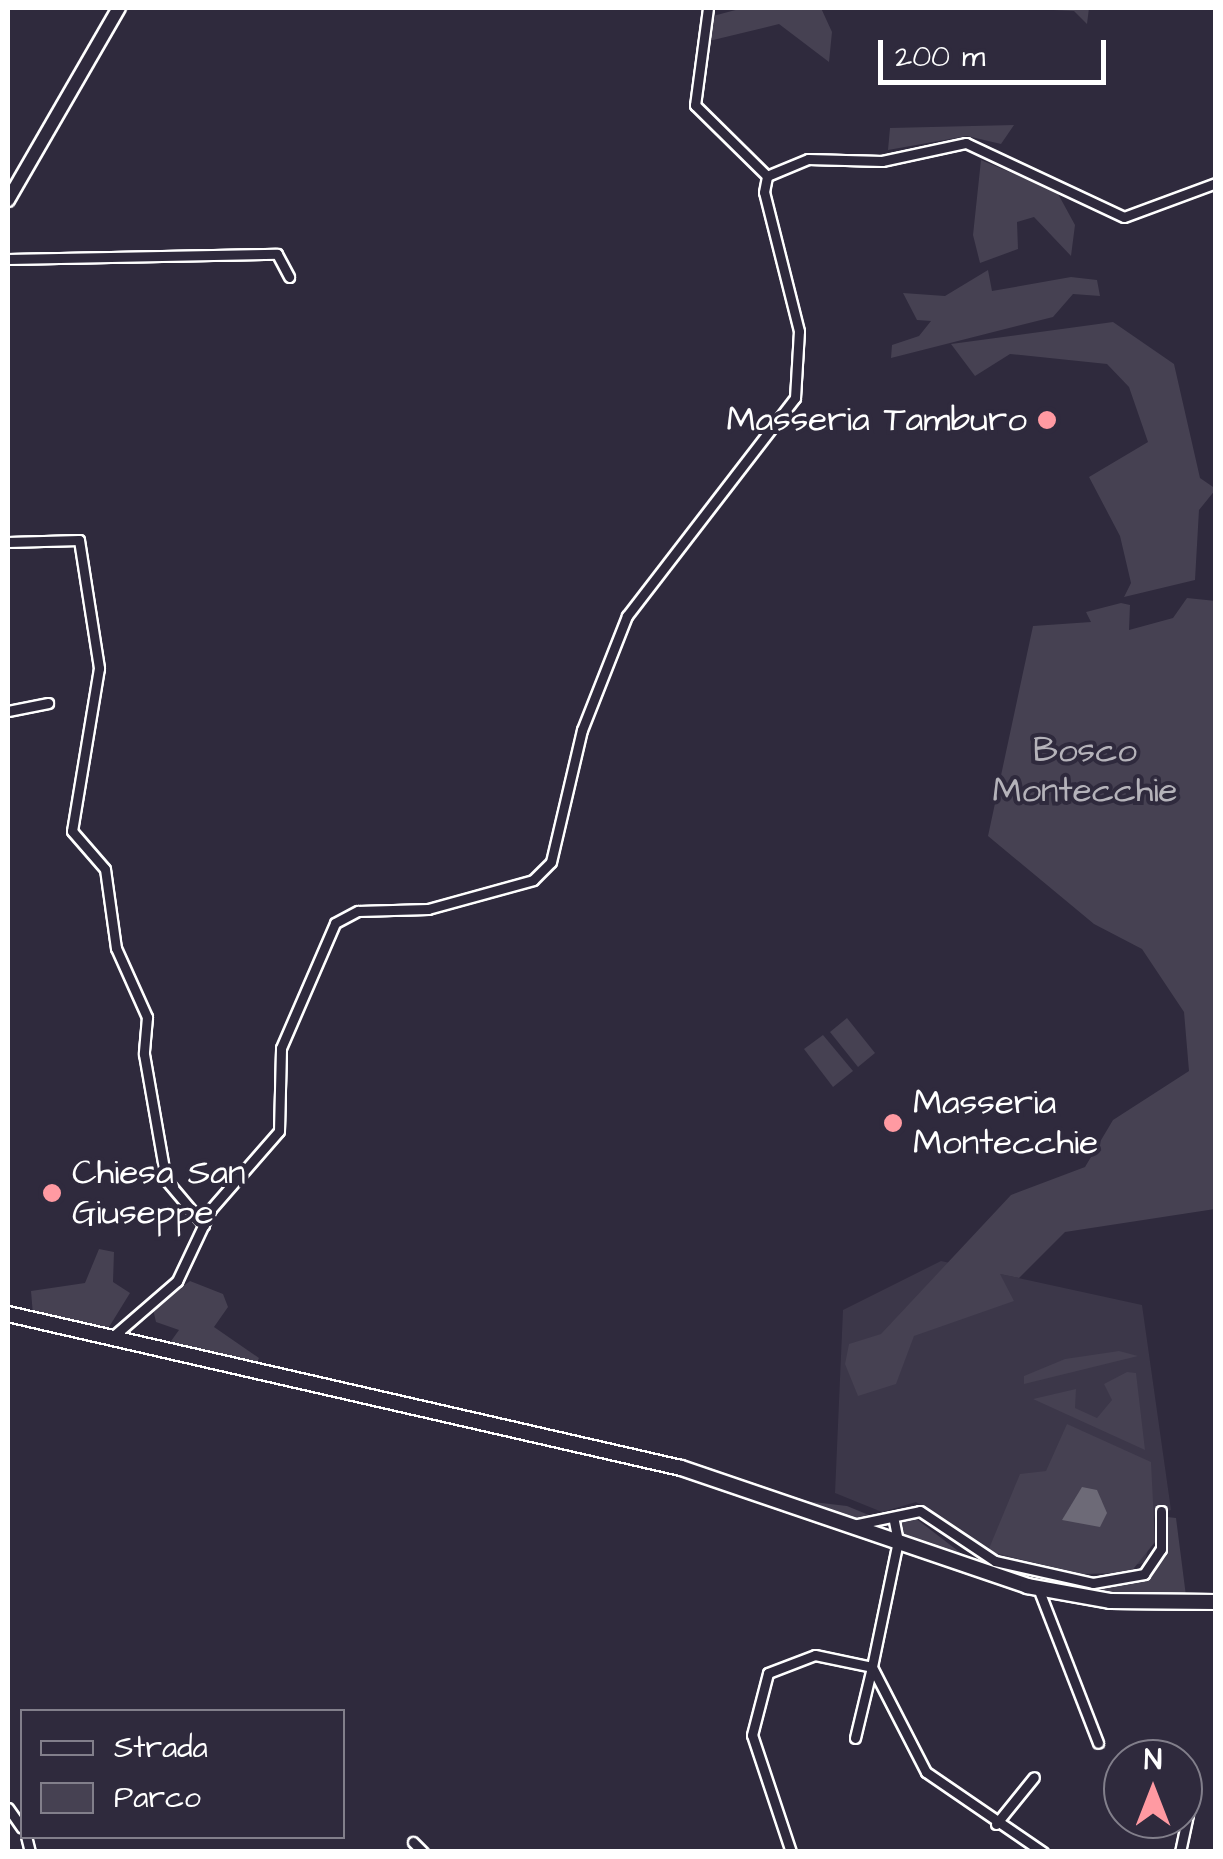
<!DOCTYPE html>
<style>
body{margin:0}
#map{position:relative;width:1223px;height:1859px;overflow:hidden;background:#2f2a3d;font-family:"Architects Daughter",sans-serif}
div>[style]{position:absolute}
.built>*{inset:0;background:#3c3749}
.green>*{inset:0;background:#464152}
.water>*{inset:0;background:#6d6a77}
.roads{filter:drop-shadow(2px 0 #fff) drop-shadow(-2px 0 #fff) drop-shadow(0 2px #fff) drop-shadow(0 -2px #fff)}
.street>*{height:9px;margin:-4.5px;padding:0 4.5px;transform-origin:4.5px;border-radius:4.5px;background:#2f2a3d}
.secondary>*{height:12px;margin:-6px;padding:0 6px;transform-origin:6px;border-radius:6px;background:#2f2a3d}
.primary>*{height:14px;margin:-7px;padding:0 7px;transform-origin:7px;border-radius:7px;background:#2f2a3d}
.dots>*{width:28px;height:28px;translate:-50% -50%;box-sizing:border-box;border:5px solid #2f2a3d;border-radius:50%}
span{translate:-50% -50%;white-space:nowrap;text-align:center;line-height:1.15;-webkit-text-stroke:8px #2f2a3d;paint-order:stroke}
.poi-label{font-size:35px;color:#fff}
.right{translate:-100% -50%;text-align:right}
.left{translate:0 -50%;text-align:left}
.park-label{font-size:35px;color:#b5b3ba}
.frame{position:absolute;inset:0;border:10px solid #fff;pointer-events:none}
.legend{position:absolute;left:20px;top:1709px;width:325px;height:130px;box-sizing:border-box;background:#2f2a3d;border:2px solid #827f8b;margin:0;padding:12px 18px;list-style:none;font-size:30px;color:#fff}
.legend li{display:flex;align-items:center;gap:20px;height:50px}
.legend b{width:50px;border:2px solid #827f8b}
.north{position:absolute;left:1103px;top:1739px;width:100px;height:100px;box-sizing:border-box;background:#2f2a3d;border:2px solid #827f8b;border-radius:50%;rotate:0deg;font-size:28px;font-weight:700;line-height:40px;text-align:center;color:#fff}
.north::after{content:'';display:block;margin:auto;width:35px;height:45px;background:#ff9aa2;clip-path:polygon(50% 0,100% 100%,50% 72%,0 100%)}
.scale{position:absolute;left:878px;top:40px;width:228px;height:45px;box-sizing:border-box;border:5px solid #fff;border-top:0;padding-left:12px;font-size:30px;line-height:35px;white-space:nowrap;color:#fff;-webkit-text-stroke:8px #2f2a3d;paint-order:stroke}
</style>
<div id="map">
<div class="built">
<i style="clip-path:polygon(941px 1261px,1142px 1305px,1171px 1510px,1155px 1514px,1145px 1563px,1081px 1574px,1027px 1564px,988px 1551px,916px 1502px,882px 1512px,835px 1493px,843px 1310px)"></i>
</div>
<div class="green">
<i style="clip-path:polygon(743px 8px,821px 8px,832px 32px,829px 62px,779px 24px,709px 41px,713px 16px)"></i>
<i style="clip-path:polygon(1008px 8px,1089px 8px,1087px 24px,1074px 11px)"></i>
<i style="clip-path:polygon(1014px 125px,1001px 144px,967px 136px,888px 150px,890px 128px)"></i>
<i style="clip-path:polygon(981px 160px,1057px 192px,1075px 225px,1071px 256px,1034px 217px,1017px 222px,1018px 249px,980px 263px,973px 235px)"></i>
<i style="clip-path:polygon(988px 270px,992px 291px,1071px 277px,1097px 280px,1100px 296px,1073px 294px,1053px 317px,891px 358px,892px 345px,919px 336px,931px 321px,917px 320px,903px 293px,945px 296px)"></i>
<i style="clip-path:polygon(1113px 322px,1174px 364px,1200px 478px,1216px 489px,1199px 510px,1195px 580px,1124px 597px,1131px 583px,1120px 536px,1089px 477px,1148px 442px,1129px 387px,1107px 364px,1010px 354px,975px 376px,951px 344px)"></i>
<i style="clip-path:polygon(1187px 598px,1216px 601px,1215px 1209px,1065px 1232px,1019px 1278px,1000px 1274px,1014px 1301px,914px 1336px,896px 1384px,858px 1396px,845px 1364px,849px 1344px,881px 1334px,1011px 1195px,1085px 1167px,1113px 1120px,1189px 1071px,1184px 1012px,1142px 949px,1094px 924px,988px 836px,1033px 626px,1091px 622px,1086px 612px,1121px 603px,1130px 605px,1129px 630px,1173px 618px)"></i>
<i style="clip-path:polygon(847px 1018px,875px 1053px,858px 1067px,830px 1032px)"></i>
<i style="clip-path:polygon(823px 1035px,853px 1071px,833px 1087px,804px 1049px)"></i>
<i style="clip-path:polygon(99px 1249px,114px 1252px,113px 1282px,130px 1293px,106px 1332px,33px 1315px,31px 1291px,85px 1283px)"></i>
<i style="clip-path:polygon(190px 1281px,223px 1294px,228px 1307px,214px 1327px,259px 1358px,255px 1367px,166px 1348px,179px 1330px,156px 1322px,153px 1309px)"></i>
<i style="clip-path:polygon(1119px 1351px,1138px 1356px,1024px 1384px,1024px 1376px,1065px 1359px)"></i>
<i style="clip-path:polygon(1127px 1372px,1136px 1373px,1145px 1450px,1033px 1399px,1076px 1389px,1075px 1408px,1097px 1418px,1112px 1400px,1104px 1384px)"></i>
<i style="clip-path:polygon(1067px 1424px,1151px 1462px,1155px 1542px,1130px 1573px,1081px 1574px,988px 1551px,1020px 1474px,1046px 1471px)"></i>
<i style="clip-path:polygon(796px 1500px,847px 1506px,876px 1518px,858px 1522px)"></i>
<i style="clip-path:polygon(910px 1514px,966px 1557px,902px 1536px,900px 1518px)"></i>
<i style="clip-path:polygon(1167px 1517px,1176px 1518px,1186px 1596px,1103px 1594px,1054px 1584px,1137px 1583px,1159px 1565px)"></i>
</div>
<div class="water">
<i style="clip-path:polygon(1082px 1487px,1097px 1490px,1107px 1513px,1100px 1527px,1062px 1520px)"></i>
</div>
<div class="roads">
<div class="street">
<i style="left:708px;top:8px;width:98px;rotate:97.6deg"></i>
<i style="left:695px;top:105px;width:101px;rotate:44.6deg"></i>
<i style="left:8px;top:259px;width:269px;rotate:-1.1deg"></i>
<i style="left:277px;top:254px;width:26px;rotate:62deg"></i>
<i style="left:8px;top:542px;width:71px;rotate:-1.6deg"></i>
<i style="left:79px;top:540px;width:130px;rotate:81.1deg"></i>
<i style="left:99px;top:668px;width:165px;rotate:99.4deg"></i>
<i style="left:72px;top:831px;width:50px;rotate:49deg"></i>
<i style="left:105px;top:869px;width:80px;rotate:82.1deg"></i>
<i style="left:116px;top:948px;width:76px;rotate:65.8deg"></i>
<i style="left:147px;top:1017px;width:37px;rotate:95deg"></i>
<i style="left:144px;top:1054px;width:128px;rotate:80.1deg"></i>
<i style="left:166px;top:1180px;width:59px;rotate:49.8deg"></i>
<i style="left:8px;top:711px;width:41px;rotate:-11.3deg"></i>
<i style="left:110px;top:1339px;width:89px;rotate:-40.9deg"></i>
<i style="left:177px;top:1281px;width:80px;rotate:-64.7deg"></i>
<i style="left:211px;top:1209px;width:103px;rotate:-48.9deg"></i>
<i style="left:279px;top:1131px;width:83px;rotate:-88.6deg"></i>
<i style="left:281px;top:1048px;width:136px;rotate:-66.6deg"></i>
<i style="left:335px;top:923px;width:26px;rotate:-28deg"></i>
<i style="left:358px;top:911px;width:70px;rotate:-1.6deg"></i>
<i style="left:428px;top:909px;width:109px;rotate:-15.4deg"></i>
<i style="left:533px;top:880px;width:25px;rotate:-45deg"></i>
<i style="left:551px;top:862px;width:136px;rotate:-76.8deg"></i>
<i style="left:582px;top:730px;width:123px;rotate:-68.5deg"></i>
<i style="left:627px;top:616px;width:275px;rotate:-52.4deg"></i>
<i style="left:795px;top:398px;width:67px;rotate:-86.6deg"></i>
<i style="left:799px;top:331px;width:143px;rotate:-104.1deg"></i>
<i style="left:764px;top:192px;width:16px;rotate:-79deg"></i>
<i style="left:767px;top:176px;width:44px;rotate:-22.5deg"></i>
<i style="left:808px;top:159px;width:74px;rotate:1.5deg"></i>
<i style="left:882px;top:161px;width:86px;rotate:-12.1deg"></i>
<i style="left:966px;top:143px;width:174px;rotate:25.1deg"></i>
<i style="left:1124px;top:217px;width:98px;rotate:-20.3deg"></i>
<i style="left:894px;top:1521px;width:20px;rotate:79deg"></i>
<i style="left:898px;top:1541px;width:129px;rotate:101.7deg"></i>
<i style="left:872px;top:1667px;width:118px;rotate:62.8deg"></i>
<i style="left:926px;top:1772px;width:142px;rotate:34.4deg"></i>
<i style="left:853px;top:1525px;width:68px;rotate:-11.8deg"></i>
<i style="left:920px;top:1511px;width:90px;rotate:33.7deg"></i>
<i style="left:995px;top:1561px;width:100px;rotate:12.7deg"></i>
<i style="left:1093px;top:1583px;width:52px;rotate:-10deg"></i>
<i style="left:1144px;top:1574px;width:30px;rotate:-56deg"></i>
<i style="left:1161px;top:1549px;width:38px;rotate:-90deg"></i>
<i style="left:1038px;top:1588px;width:166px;rotate:68.8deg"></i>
<i style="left:8px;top:1808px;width:24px;rotate:55deg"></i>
<i style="left:996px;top:1824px;width:60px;rotate:-51deg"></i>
<i style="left:26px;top:1836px;width:16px;rotate:76deg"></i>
<i style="left:413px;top:1842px;width:14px;rotate:45deg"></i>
<i style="left:791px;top:1852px;width:123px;rotate:-108.4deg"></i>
<i style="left:752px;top:1735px;width:64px;rotate:-75.5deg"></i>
<i style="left:768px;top:1673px;width:50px;rotate:-21deg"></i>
<i style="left:815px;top:1655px;width:58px;rotate:11.9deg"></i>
<i style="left:872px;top:1667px;width:73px;rotate:103.5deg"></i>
<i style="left:1180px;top:1852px;width:39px;rotate:-78deg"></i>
</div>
<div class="secondary">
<i style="left:8px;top:200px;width:222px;rotate:-60deg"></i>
</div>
<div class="primary">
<i style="left:8px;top:1314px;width:690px;rotate:12.89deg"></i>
<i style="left:681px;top:1468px;width:366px;rotate:18.8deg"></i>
<i style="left:1027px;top:1586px;width:84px;rotate:10.2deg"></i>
<i style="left:1110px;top:1601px;width:106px;rotate:0.5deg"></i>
</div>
</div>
<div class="dots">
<i style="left:1047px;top:420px;background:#ff9aa2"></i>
<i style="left:893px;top:1123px;background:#ff9aa2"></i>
<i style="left:52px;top:1193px;background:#ff9aa2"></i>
</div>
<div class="poi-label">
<span class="right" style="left:1027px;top:420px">Masseria Tamburo</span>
<span class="left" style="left:913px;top:1123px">Masseria<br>Montecchie</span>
<span class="left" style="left:72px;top:1193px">Chiesa San<br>Giuseppe</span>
</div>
<div class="park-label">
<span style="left:1085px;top:771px">Bosco<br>Montecchie</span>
</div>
<div class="frame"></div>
<ul class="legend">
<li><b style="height:12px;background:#2f2a3d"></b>Strada</li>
<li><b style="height:28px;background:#464152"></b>Parco</li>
</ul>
<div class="north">N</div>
<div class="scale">200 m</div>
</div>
